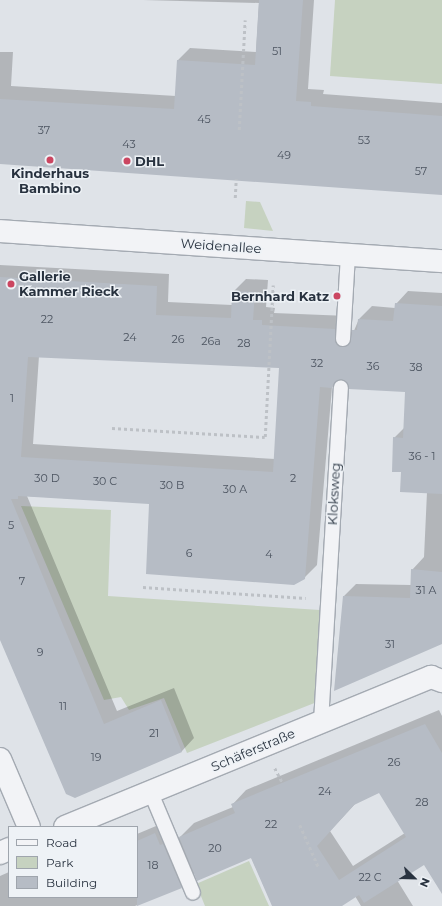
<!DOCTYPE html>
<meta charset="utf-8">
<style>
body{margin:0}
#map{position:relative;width:442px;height:906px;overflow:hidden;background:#dfe3e8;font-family:Montserrat,sans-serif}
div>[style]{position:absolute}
.green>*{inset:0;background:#c6d2c0}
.shadow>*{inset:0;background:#0003}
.building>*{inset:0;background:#b6bcc5}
.path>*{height:2.5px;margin-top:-1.25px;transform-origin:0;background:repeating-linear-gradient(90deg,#bdc1c6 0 3px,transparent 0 6px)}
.roads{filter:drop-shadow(1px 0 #a4aab2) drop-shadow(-1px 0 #a4aab2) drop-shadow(0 1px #a4aab2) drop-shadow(0 -1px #a4aab2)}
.service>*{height:14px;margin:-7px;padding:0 7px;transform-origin:7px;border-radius:7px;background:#f2f3f6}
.minor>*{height:22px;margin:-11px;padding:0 11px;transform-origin:11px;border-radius:11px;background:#f2f3f6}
.tertiary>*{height:22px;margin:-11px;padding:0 11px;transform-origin:11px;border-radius:11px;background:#f2f3f6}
.dots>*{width:11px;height:11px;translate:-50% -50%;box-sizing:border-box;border:2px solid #eef2f6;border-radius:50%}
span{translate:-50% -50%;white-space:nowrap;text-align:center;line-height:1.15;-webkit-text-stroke:3px #eef2f6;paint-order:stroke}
.number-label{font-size:11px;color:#4c5460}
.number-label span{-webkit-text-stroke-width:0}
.poi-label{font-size:13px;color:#28323f;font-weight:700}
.left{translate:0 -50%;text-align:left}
.right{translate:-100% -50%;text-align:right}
.street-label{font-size:13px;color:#28323f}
.legend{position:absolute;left:8px;top:826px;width:130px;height:72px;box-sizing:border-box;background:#eef2f6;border:1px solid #9fa5ad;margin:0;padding:5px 7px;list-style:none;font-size:12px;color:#28323f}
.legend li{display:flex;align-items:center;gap:8px;height:20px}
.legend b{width:20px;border:1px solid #9fa5ad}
.north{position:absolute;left:394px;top:858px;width:40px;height:40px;-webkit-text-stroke:3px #eef2f6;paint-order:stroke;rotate:113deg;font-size:11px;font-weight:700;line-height:16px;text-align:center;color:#28323f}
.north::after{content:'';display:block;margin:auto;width:14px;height:18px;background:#28323f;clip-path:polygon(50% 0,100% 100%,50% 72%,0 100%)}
</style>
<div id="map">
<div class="green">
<i style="clip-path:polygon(335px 0,442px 0,442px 84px,330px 76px)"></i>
<i style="clip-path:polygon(246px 201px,260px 202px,273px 231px,244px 228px)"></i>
<i style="clip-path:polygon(21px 506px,111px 510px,108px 596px,320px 610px,317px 702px,187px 753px,164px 698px,129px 710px,121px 697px,104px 700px)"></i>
<i style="clip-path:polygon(249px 861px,269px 906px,205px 906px,196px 884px)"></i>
</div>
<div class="shadow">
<i style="clip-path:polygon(143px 0,314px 0,308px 89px,324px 90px,323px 94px,442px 103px,442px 194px,0 163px,0 52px,13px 52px,11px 86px,176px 96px,178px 60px,190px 48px,256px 52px,259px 3px)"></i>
<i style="clip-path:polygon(evenodd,0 265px,169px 274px,168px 302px,232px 305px,233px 292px,246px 279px,268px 280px,266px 307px,275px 308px,274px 313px,348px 316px,348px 330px,353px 333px,359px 319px,372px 306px,395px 308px,396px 304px,408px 291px,442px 293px,442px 643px,344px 596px,356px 584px,411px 585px,412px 570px,424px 557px,427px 492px,402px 471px,394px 438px,405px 427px,406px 391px,340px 379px,332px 387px,317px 565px,304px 578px,150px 503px,27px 496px,117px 711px,174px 688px,194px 738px,182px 751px,75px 797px,0 638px,0 265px,39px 356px,280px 367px,275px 459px,33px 444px,39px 356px)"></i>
<i style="clip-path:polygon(evenodd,439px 710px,442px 716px,442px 892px,424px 863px,397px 880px,413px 906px,361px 906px,355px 896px,340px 906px,273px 906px,251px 857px,195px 873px,181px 887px,135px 906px,0 906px,0 876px,9px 872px,9px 897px,137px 897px,137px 834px,168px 821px,173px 833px,176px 832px,179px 838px,194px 823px,233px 807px,232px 805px,246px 790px,439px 710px,380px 792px,405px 833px,353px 866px,330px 831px,356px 803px,380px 792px)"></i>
</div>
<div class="building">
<i style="clip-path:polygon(259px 0,303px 0,296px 101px,311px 102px,311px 106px,442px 116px,442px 195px,0 164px,0 99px,174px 109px,177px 60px,255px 65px)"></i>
<i style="clip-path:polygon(evenodd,0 277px,157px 286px,156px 315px,231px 318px,232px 291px,255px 292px,253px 320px,262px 320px,262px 325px,335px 329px,335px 342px,342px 347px,350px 343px,352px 330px,357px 330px,358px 319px,393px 321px,395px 303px,442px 306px,442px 494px,400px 492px,401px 472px,392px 472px,393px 437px,403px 438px,405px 392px,349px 389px,346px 381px,341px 380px,334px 383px,332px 388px,320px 387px,305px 579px,294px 585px,146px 574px,149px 504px,18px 496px,18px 499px,11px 499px,104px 724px,161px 700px,182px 752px,75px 798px,66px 794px,0 640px,0 277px,28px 357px,279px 368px,273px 472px,21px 457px,28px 357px)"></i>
<i style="clip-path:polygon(411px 569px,442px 572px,442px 644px,334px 691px,343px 596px,410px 598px)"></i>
<i style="clip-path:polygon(evenodd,425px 724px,442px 753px,442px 894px,424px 865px,364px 903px,359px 895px,342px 906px,272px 906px,251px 858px,197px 881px,179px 837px,235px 813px,231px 804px,425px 724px,379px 793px,406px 837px,339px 880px,317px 846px,354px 805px,379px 793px)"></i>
<i style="clip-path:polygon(155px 833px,160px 845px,163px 844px,182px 888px,137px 906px,137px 841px)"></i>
</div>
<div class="path">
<i style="left:239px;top:130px;width:110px;rotate:-86.9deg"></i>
<i style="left:235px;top:198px;width:19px;rotate:-87deg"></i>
<i style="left:112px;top:428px;width:153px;rotate:3.4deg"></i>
<i style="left:265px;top:437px;width:152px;rotate:-87deg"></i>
<i style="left:143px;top:587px;width:163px;rotate:3.9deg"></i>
<i style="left:275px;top:768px;width:16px;rotate:63deg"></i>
<i style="left:300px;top:825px;width:47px;rotate:66.2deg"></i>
</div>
<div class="roads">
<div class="service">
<i style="left:343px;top:339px;width:84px;rotate:-86.6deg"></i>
<i style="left:321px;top:722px;width:335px;rotate:-86.6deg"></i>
<i style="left:151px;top:793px;width:108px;rotate:67.2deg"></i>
</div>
<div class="minor">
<i style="left:0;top:759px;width:74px;rotate:66.9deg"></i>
<i style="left:65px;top:827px;width:396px;rotate:-22.3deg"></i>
<i style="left:431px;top:677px;width:12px;rotate:20deg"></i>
<i style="left:0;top:853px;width:10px;rotate:-24deg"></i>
</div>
<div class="tertiary">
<i style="left:0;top:231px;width:443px;rotate:3.9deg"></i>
</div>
</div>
<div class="dots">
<i style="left:50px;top:160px;background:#cb4661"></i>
<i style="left:127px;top:161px;background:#cb4661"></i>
<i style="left:11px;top:284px;background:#cb4661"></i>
<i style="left:337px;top:296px;background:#cb4661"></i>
</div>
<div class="number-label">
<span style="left:277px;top:51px">51</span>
<span style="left:204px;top:119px">45</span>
<span style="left:44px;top:130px">37</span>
<span style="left:364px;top:140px">53</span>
<span style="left:129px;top:144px">43</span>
<span style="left:284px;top:155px">49</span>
<span style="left:421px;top:171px">57</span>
<span style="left:47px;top:319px">22</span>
<span style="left:130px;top:337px">24</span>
<span style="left:178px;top:339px">26</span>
<span style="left:211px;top:341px">26a</span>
<span style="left:244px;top:343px">28</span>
<span style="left:317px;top:363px">32</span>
<span style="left:373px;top:366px">36</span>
<span style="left:416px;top:367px">38</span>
<span style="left:12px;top:398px">1</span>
<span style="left:422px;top:456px">36 - 1</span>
<span style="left:47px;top:478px">30 D</span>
<span style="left:293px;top:478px">2</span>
<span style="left:105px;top:481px">30 C</span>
<span style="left:172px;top:485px">30 B</span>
<span style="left:235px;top:489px">30 A</span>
<span style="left:11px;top:525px">5</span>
<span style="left:189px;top:553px">6</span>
<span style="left:269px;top:554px">4</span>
<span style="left:22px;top:581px">7</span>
<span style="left:426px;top:590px">31 A</span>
<span style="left:390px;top:644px">31</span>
<span style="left:40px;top:652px">9</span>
<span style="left:63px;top:706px">11</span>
<span style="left:154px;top:733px">21</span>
<span style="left:96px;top:757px">19</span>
<span style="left:394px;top:762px">26</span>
<span style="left:325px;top:791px">24</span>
<span style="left:422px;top:802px">28</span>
<span style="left:271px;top:824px">22</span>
<span style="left:215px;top:848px">20</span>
<span style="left:153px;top:865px">18</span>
<span style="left:370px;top:877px">22 C</span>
</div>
<div class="poi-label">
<span class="left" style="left:135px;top:161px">DHL</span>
<span style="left:50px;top:181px">Kinderhaus<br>Bambino</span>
<span class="left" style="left:19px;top:284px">Gallerie<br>Kammer Rieck</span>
<span class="right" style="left:329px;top:296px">Bernhard Katz</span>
</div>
<div class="street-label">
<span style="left:221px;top:246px;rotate:4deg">Weidenallee</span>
<span style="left:334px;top:494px;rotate:-87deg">Kloksweg</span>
<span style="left:253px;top:750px;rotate:-23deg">Schäferstraße</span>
</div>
<ul class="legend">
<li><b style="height:5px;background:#f2f3f6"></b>Road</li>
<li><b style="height:11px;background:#c6d2c0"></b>Park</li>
<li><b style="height:11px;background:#b6bcc5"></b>Building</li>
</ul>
<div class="north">N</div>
</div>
